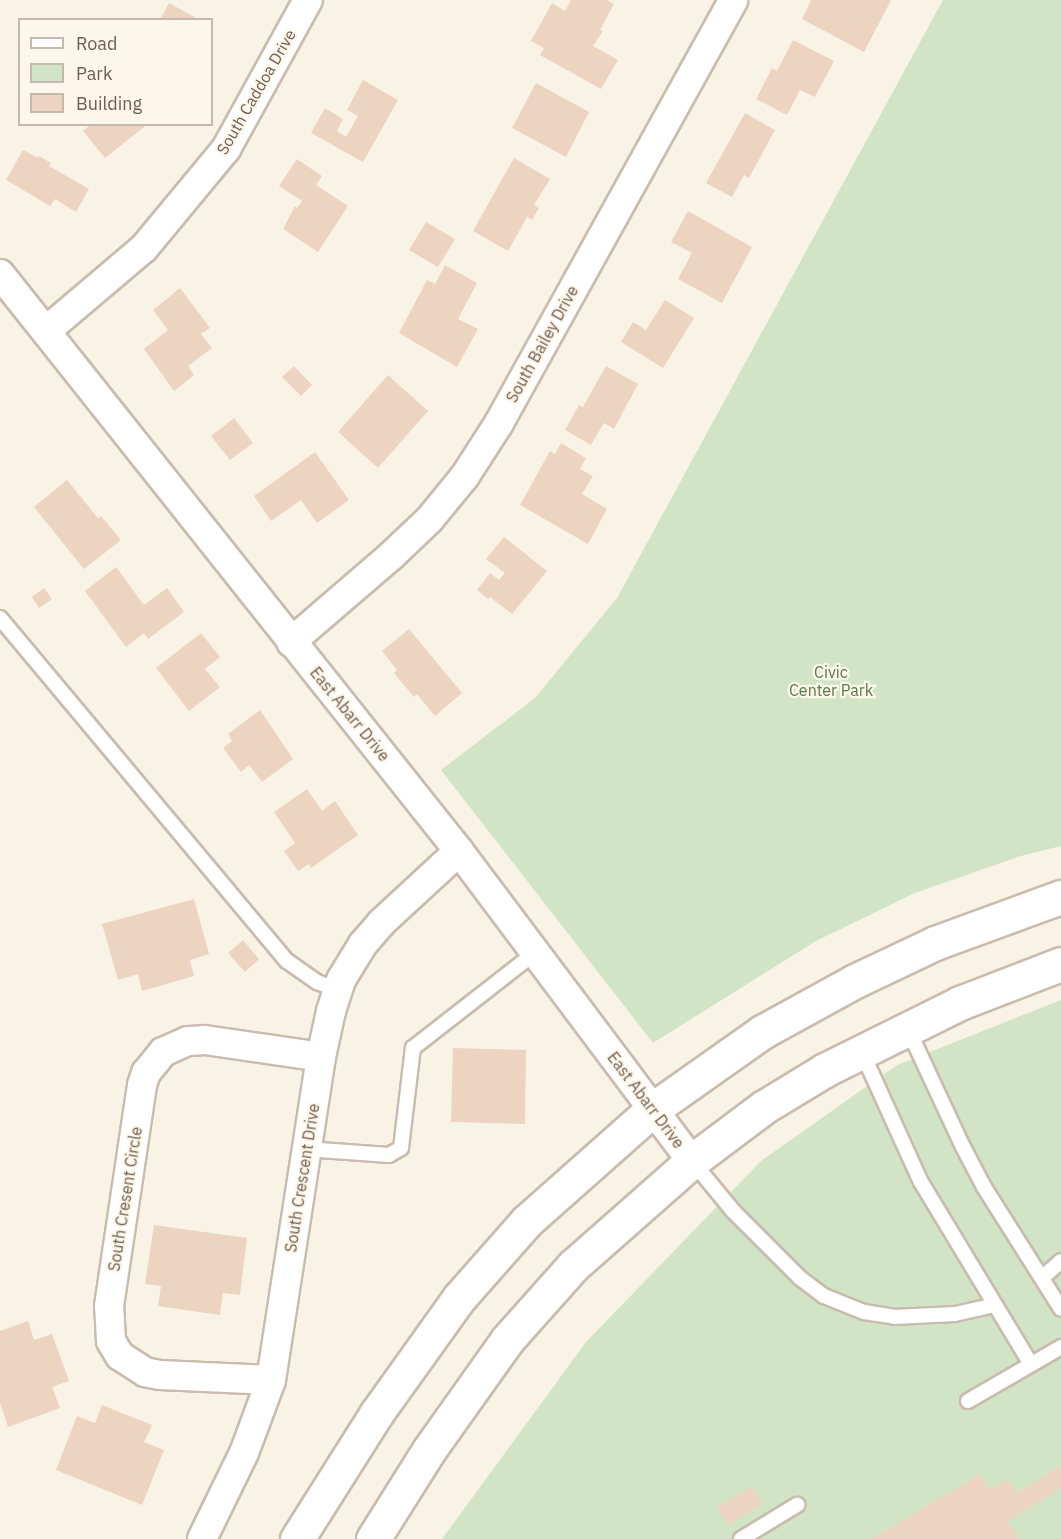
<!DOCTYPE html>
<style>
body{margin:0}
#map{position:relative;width:1061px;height:1539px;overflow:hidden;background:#f9f3e6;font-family:"IBM Plex Sans",sans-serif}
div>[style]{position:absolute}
.green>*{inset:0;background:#d1e5c6}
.building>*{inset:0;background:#ecd4c0}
.roads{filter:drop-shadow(2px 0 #c9bbad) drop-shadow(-2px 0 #c9bbad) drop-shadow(0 2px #c9bbad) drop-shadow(0 -2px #c9bbad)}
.service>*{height:14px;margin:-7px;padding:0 7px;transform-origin:7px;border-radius:7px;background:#fff}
.minor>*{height:28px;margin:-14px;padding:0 14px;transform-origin:14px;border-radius:14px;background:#fff}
.secondary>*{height:33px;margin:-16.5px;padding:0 16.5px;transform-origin:16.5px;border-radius:16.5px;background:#fff}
span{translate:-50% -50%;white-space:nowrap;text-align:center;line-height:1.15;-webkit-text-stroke:4.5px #fdf7eb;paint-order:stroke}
.street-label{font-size:16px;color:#6f5c4e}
.park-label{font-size:16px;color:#557a4a}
.legend{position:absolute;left:18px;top:18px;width:195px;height:108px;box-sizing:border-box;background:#fdf7eb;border:2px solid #c4b9ac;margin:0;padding:8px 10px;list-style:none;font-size:18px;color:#6f5c4e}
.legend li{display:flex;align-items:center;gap:12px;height:30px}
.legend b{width:30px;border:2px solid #c4b9ac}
</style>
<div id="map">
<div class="green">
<i style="clip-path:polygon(943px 0,1061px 0,1061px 846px,1021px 856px,915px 893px,816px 941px,653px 1043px,441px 770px,535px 698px,617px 598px)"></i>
<i style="clip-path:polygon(1061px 1000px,1061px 1539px,442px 1539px,586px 1342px,761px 1161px,897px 1065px)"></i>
</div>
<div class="building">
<i style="clip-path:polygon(571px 0,607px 0,614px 4px,600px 30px,603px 31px,593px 46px,618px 60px,601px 89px,540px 55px,544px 48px,531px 41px,552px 3px,565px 11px)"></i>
<i style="clip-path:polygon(811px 0,891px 0,864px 52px,802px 19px)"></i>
<i style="clip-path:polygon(169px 3px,200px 20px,160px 20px)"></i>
<i style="clip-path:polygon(793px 40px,834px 61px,815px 97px,800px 90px,787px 115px,756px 99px,772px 68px,777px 71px)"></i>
<i style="clip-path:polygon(363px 80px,398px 100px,363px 162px,311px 133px,325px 108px,343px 119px,337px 131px,346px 137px,358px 116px,347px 110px)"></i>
<i style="clip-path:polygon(536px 83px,589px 112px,566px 157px,512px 128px)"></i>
<i style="clip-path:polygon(745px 113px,775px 130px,749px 178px,744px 175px,732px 197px,706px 183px)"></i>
<i style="clip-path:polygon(91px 124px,148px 124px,105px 158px,83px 131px)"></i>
<i style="clip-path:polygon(23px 150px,38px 158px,39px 156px,51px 163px,49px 166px,89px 189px,76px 212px,55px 199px,50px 206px,6px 180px)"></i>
<i style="clip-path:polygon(514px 158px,550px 179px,534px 205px,539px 208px,532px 220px,527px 217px,508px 251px,473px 231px)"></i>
<i style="clip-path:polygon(297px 159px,322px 176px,316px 185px,348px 206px,318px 252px,283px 229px,295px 206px,297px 208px,302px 201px,279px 186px)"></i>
<i style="clip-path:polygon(688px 211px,752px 247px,722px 303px,678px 279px,692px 253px,671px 242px)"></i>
<i style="clip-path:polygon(426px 222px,455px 239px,438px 267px,409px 250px)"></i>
<i style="clip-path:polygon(445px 265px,477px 283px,458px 319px,478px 329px,457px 367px,399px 333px,427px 280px,435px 284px)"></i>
<i style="clip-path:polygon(180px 288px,210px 328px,201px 334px,212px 348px,188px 366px,194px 375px,174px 391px,144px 349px,168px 330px,153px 310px)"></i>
<i style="clip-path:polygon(665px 300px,694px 318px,663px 368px,621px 342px,633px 322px,646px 330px)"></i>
<i style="clip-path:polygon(294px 366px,312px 385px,301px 396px,282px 377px)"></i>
<i style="clip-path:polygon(606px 366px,638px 384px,614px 429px,604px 423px,591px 445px,565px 430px,579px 405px,583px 407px)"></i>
<i style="clip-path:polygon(388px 375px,428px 411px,378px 468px,338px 432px)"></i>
<i style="clip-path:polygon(234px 418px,253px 443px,230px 460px,211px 436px)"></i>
<i style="clip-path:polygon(561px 443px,586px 458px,580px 469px,593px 476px,582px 494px,607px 509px,588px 544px,520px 505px,550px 451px,555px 454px)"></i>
<i style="clip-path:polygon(315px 452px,349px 500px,317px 523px,301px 500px,271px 521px,254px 496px)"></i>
<i style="clip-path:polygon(67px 480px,98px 518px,101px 516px,121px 540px,84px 569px,34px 507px)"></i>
<i style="clip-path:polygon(504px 537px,547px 571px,512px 614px,490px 597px,488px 599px,477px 590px,490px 573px,499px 580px,505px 573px,486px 559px)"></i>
<i style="clip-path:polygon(116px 567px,144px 605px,167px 588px,184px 612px,148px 639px,144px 633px,126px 647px,85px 591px)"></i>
<i style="clip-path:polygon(44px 588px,52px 599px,39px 608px,32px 597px)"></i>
<i style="clip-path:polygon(409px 629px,462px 693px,435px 716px,417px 694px,414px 697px,394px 673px,397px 670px,382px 651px)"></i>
<i style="clip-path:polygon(201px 633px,220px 657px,205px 669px,220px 687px,189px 711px,156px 668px)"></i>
<i style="clip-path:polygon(260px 710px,293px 759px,262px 782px,249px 765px,241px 772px,223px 748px,232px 741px,228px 734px)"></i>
<i style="clip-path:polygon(307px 789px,322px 811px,335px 801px,358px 835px,311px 868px,309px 864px,298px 871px,284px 851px,295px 843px,274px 812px)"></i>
<i style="clip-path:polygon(194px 899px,209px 954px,190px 960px,194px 976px,142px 991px,138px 974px,118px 980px,102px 924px)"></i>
<i style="clip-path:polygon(243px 940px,259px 959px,245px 972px,228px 953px)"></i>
<i style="clip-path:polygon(453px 1048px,526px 1050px,525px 1124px,451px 1122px)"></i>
<i style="clip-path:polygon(154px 1225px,247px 1238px,240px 1295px,223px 1293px,220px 1315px,158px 1306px,161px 1286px,145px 1284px)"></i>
<i style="clip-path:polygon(28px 1321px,34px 1340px,52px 1334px,69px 1381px,52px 1387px,60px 1408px,8px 1427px,0 1403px,0 1331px)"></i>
<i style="clip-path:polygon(102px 1405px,152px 1425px,144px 1442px,164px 1450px,142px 1505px,56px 1470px,77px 1416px,95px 1423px)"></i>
<i style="clip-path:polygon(1061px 1466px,1061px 1488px,1008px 1521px,1018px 1539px,871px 1539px,980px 1474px,989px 1490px,1008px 1479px,1017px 1493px)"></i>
<i style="clip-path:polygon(752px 1486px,763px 1504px,728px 1525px,717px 1507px)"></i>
</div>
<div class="roads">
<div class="service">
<i style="left:0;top:618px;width:447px;rotate:50.1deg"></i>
<i style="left:287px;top:961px;width:37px;rotate:35deg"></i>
<i style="left:317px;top:982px;width:22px;rotate:21deg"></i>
<i style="left:907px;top:1027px;width:132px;rotate:65deg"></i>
<i style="left:963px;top:1147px;width:45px;rotate:62.3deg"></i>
<i style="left:984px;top:1187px;width:144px;rotate:57.7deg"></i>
<i style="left:861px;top:1050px;width:145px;rotate:65.6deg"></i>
<i style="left:921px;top:1182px;width:211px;rotate:58.9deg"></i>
<i style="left:306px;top:1149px;width:83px;rotate:4.1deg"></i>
<i style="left:389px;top:1155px;width:14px;rotate:-30deg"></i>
<i style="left:401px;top:1148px;width:101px;rotate:-83.2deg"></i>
<i style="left:413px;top:1048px;width:156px;rotate:-38deg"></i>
<i style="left:692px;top:1161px;width:65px;rotate:50.6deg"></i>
<i style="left:733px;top:1211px;width:95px;rotate:45deg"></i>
<i style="left:800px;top:1278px;width:30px;rotate:37deg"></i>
<i style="left:824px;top:1296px;width:43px;rotate:21.8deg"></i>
<i style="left:864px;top:1312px;width:30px;rotate:9deg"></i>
<i style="left:894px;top:1317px;width:61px;rotate:-2.8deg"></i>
<i style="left:955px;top:1314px;width:41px;rotate:-12.7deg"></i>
<i style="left:1042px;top:1278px;width:25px;rotate:-42deg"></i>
<i style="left:968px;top:1401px;width:108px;rotate:-30.1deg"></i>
<i style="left:741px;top:1539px;width:66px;rotate:-31.3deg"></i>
</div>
<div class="minor">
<i style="left:0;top:274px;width:737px;rotate:51.5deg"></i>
<i style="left:459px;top:851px;width:388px;rotate:53.1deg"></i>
<i style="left:46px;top:331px;width:128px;rotate:-40.3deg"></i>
<i style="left:144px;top:248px;width:129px;rotate:-50.4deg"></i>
<i style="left:226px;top:149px;width:170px;rotate:-61.2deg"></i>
<i style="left:291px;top:642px;width:132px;rotate:-40.7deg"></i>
<i style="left:391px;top:556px;width:52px;rotate:-43.5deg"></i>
<i style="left:429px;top:520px;width:57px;rotate:-50.7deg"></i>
<i style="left:465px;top:476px;width:63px;rotate:-57.3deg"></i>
<i style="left:499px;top:423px;width:483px;rotate:-61deg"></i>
<i style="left:271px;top:1380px;width:111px;rotate:-177.4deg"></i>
<i style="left:160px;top:1375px;width:15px;rotate:-169deg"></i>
<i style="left:145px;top:1372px;width:30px;rotate:-147deg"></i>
<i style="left:120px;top:1356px;width:17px;rotate:-121deg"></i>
<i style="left:111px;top:1341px;width:35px;rotate:-93deg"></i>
<i style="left:109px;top:1306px;width:223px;rotate:-81.5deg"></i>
<i style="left:142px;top:1085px;width:13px;rotate:-72deg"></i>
<i style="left:146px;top:1073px;width:27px;rotate:-51deg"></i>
<i style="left:163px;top:1052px;width:27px;rotate:-24deg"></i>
<i style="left:188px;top:1041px;width:17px;rotate:-3deg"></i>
<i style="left:205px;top:1040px;width:117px;rotate:8.3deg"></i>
<i style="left:202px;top:1539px;width:96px;rotate:-64deg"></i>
<i style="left:244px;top:1453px;width:78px;rotate:-69.7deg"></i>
<i style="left:271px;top:1380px;width:327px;rotate:-81.2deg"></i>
<i style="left:321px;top:1057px;width:47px;rotate:-77.7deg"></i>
<i style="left:331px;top:1011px;width:33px;rotate:-72deg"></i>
<i style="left:341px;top:980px;width:42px;rotate:-58.6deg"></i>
<i style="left:363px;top:944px;width:28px;rotate:-49deg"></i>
<i style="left:381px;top:923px;width:106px;rotate:-42.7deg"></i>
</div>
<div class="secondary">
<i style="left:297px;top:1539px;width:148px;rotate:-57.7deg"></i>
<i style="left:376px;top:1414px;width:143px;rotate:-54.4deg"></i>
<i style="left:459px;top:1298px;width:103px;rotate:-48.6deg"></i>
<i style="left:527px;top:1221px;width:169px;rotate:-41.6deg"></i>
<i style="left:653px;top:1109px;width:133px;rotate:-35.2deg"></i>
<i style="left:762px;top:1032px;width:106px;rotate:-28.7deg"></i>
<i style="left:855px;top:981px;width:89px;rotate:-25.4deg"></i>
<i style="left:935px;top:943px;width:134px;rotate:-20.1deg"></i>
<i style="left:373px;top:1539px;width:105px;rotate:-57.8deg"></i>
<i style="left:429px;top:1450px;width:136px;rotate:-54.6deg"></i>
<i style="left:508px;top:1339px;width:98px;rotate:-48.3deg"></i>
<i style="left:573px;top:1266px;width:159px;rotate:-41.4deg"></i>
<i style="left:692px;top:1161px;width:90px;rotate:-36.9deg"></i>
<i style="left:764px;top:1107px;width:71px;rotate:-31.2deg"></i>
<i style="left:825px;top:1070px;width:151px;rotate:-26.4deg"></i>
<i style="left:960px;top:1003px;width:108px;rotate:-21.1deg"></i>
</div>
</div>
<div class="street-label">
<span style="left:256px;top:92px;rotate:-60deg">South Caddoa Drive</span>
<span style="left:542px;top:344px;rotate:-61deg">South Bailey Drive</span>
<span style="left:350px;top:714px;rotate:51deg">East Abarr Drive</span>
<span style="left:646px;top:1100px;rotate:53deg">East Abarr Drive</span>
<span style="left:302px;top:1178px;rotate:-81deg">South Crescent Drive</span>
<span style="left:125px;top:1199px;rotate:-81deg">South Cresent Circle</span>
</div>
<div class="park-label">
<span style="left:831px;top:681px">Civic<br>Center Park</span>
</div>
<ul class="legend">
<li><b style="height:8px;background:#fff"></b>Road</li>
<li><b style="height:16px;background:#d1e5c6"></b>Park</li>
<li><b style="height:16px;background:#ecd4c0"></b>Building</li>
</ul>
</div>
